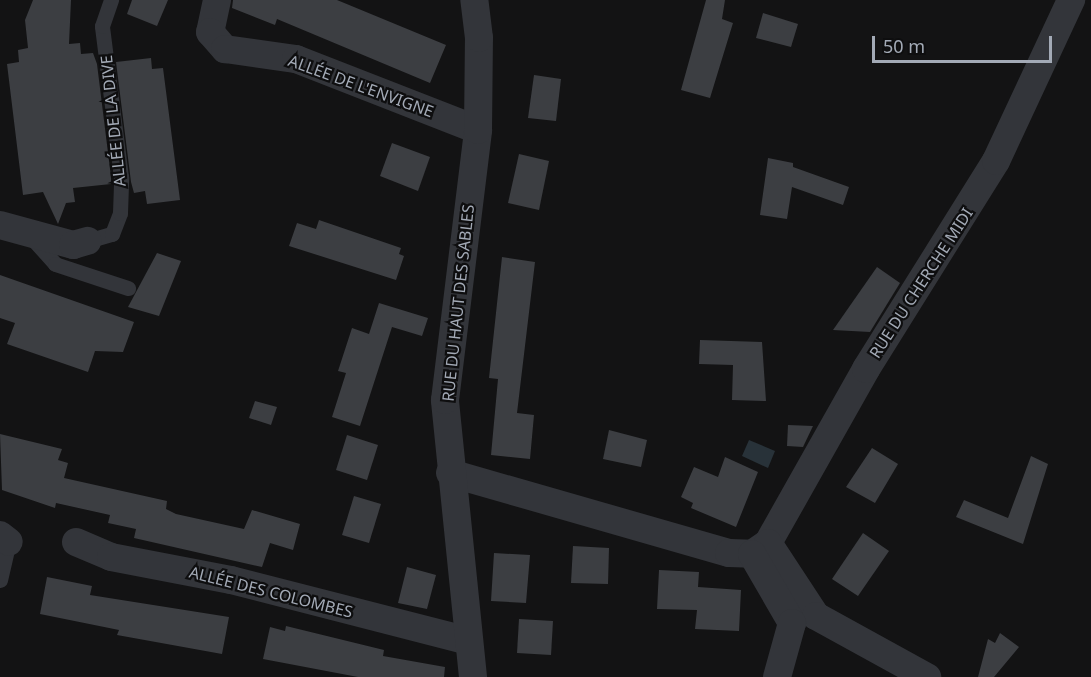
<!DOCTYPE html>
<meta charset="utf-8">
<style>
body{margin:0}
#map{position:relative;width:1091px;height:677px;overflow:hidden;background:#131314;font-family:"Noto Sans",sans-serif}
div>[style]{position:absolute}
.water>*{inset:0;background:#283239}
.building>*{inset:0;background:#3c3e42}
.service>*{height:15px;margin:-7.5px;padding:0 7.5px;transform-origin:7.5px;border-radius:7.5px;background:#33353a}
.minor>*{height:28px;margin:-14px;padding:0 14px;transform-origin:14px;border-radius:14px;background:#33353a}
span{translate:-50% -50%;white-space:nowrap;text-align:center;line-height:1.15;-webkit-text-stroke:4.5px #0e0e0f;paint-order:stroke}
.street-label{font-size:16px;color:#a3aab6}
.scale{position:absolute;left:872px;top:36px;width:180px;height:27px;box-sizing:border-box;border:3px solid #a3aab6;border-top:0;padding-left:8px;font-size:18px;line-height:21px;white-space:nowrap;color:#a3aab6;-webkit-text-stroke:4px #0e0e0f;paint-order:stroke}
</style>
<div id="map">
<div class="water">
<i style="clip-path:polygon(749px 440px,775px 451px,768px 468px,742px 456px)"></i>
</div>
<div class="building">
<i style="clip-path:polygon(33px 0,71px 0,69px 44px,80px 43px,81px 54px,93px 53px,97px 64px,111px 177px,111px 184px,73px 188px,75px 202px,66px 203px,58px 224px,43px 192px,23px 195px,7px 64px,19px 62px,18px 50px,28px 48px,25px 20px)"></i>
<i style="clip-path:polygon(132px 0,168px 0,157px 26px,127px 14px)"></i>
<i style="clip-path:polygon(233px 0,337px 0,446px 45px,430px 83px,277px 19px,275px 25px,232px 8px)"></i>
<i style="clip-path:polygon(706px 0,725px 0,722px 19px,733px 23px,710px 98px,681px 90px)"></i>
<i style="clip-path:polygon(763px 13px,798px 24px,791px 47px,756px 38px)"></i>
<i style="clip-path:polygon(151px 58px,152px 69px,163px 68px,180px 200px,147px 204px,145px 191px,134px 193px,131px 182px,116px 62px)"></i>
<i style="clip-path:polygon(534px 75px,561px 79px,556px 121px,528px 118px)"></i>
<i style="clip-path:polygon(392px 143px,430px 157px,418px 191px,380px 176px)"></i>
<i style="clip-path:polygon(519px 154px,549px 161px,539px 210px,508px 203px)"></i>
<i style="clip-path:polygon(768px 158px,793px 163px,793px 167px,849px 187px,843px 205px,792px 187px,787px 219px,760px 215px)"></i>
<i style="clip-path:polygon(319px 220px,401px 248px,399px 254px,404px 256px,396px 280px,289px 246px,297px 223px,316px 229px)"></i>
<i style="clip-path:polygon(157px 253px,181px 261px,159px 316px,128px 307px)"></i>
<i style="clip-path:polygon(502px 257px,535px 262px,517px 413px,534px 415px,530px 459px,491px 455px,498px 379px,489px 378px)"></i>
<i style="clip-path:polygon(877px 267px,900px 283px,870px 332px,833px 330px)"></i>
<i style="clip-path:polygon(0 275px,134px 322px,123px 352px,95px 351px,88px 372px,7px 344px,15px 323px,0 318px)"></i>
<i style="clip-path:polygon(379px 303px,428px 318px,422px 336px,392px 327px,360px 426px,332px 417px,346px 373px,338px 371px,352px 328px,369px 334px)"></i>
<i style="clip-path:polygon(700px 340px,762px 342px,766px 401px,732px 400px,733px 365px,699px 364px)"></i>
<i style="clip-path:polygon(255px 401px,277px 407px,271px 425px,249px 418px)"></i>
<i style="clip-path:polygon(788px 425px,813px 426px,803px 447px,787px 446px)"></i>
<i style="clip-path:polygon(609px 430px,647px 440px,641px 467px,603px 459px)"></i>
<i style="clip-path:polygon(0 434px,62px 449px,58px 460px,68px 463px,64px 478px,167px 501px,166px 509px,176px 514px,244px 529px,252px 510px,300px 524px,293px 550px,270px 543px,262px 567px,134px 538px,136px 529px,108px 523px,110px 515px,56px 503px,55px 508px,2px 490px)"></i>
<i style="clip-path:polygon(347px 435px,378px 445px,367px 480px,336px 470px)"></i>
<i style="clip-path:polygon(872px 448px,898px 464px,875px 503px,846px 487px)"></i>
<i style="clip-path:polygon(1031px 456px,1048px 464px,1023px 544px,956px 517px,964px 500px,1008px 518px)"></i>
<i style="clip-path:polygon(725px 457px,758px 472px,736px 527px,691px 508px,693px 503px,681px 497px,694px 467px,718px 477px)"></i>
<i style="clip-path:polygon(354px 496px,381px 504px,369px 543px,342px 535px)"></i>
<i style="clip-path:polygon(863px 533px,889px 551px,858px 596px,832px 579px)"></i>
<i style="clip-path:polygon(573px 546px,609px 548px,608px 584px,571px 583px)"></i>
<i style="clip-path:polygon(494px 553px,530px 555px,526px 603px,491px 601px)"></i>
<i style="clip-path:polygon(407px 567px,436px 575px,427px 609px,398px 603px)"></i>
<i style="clip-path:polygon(659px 570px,699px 572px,698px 587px,741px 590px,739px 631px,695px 629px,697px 610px,657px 609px)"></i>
<i style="clip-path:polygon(47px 577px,92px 586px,90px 595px,229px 617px,222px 654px,117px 635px,119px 630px,40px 614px)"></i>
<i style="clip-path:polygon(519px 619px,553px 621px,551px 655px,517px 653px)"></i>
<i style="clip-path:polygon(286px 626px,384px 650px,383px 656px,445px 667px,444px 677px,358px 677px,263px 659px,270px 627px,285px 631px)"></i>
<i style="clip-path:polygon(1000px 633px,1019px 647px,994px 677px,978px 677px,988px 639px,995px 643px)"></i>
</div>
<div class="service">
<i style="left:31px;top:237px;width:36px;rotate:48deg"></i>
<i style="left:55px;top:264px;width:77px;rotate:18.2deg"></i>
<i style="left:87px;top:241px;width:26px;rotate:-16deg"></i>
<i style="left:112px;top:234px;width:22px;rotate:-69deg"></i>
<i style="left:120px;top:213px;width:36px;rotate:-88deg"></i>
<i style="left:121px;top:177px;width:152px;rotate:-97.2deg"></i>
<i style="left:102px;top:26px;width:28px;rotate:-71deg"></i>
<i style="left:0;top:580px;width:39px;rotate:-77deg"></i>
</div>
<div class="minor">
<i style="left:217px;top:0;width:33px;rotate:102deg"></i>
<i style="left:210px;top:32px;width:23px;rotate:49deg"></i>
<i style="left:225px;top:49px;width:72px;rotate:8deg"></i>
<i style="left:296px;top:59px;width:195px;rotate:21.3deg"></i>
<i style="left:0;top:225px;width:76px;rotate:15.3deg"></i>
<i style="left:73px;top:245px;width:15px;rotate:-16deg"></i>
<i style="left:450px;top:473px;width:290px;rotate:16deg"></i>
<i style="left:729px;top:553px;width:23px;rotate:2deg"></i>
<i style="left:752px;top:554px;width:19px;rotate:-35deg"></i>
<i style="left:768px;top:543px;width:200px;rotate:-60.6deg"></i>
<i style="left:866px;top:369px;width:245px;rotate:-58deg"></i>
<i style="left:996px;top:161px;width:178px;rotate:-65deg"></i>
<i style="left:0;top:535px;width:11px;rotate:38deg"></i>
<i style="left:76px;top:542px;width:38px;rotate:23deg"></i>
<i style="left:111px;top:557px;width:122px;rotate:10.9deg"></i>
<i style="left:231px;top:580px;width:245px;rotate:14.4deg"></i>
<i style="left:768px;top:543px;width:87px;rotate:56.7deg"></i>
<i style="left:816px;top:616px;width:127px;rotate:28.8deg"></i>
<i style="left:752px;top:554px;width:80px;rotate:59.9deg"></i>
<i style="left:792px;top:623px;width:56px;rotate:105.5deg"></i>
<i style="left:473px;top:677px;width:278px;rotate:-95.8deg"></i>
<i style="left:445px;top:400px;width:272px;rotate:-83deg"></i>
<i style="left:478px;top:130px;width:92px;rotate:-89.4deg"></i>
<i style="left:479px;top:38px;width:38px;rotate:-97deg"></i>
</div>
<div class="street-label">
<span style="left:361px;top:86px;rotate:20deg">ALLÉE DE L'ENVIGNE</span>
<span style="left:113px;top:121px;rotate:-96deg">ALLÉE DE LA DIVE</span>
<span style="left:921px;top:283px;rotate:-57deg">RUE DU CHERCHE MIDI</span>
<span style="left:458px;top:303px;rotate:-84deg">RUE DU HAUT DES SABLES</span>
<span style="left:271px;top:592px;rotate:14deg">ALLÉE DES COLOMBES</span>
</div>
<div class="scale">50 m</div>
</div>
